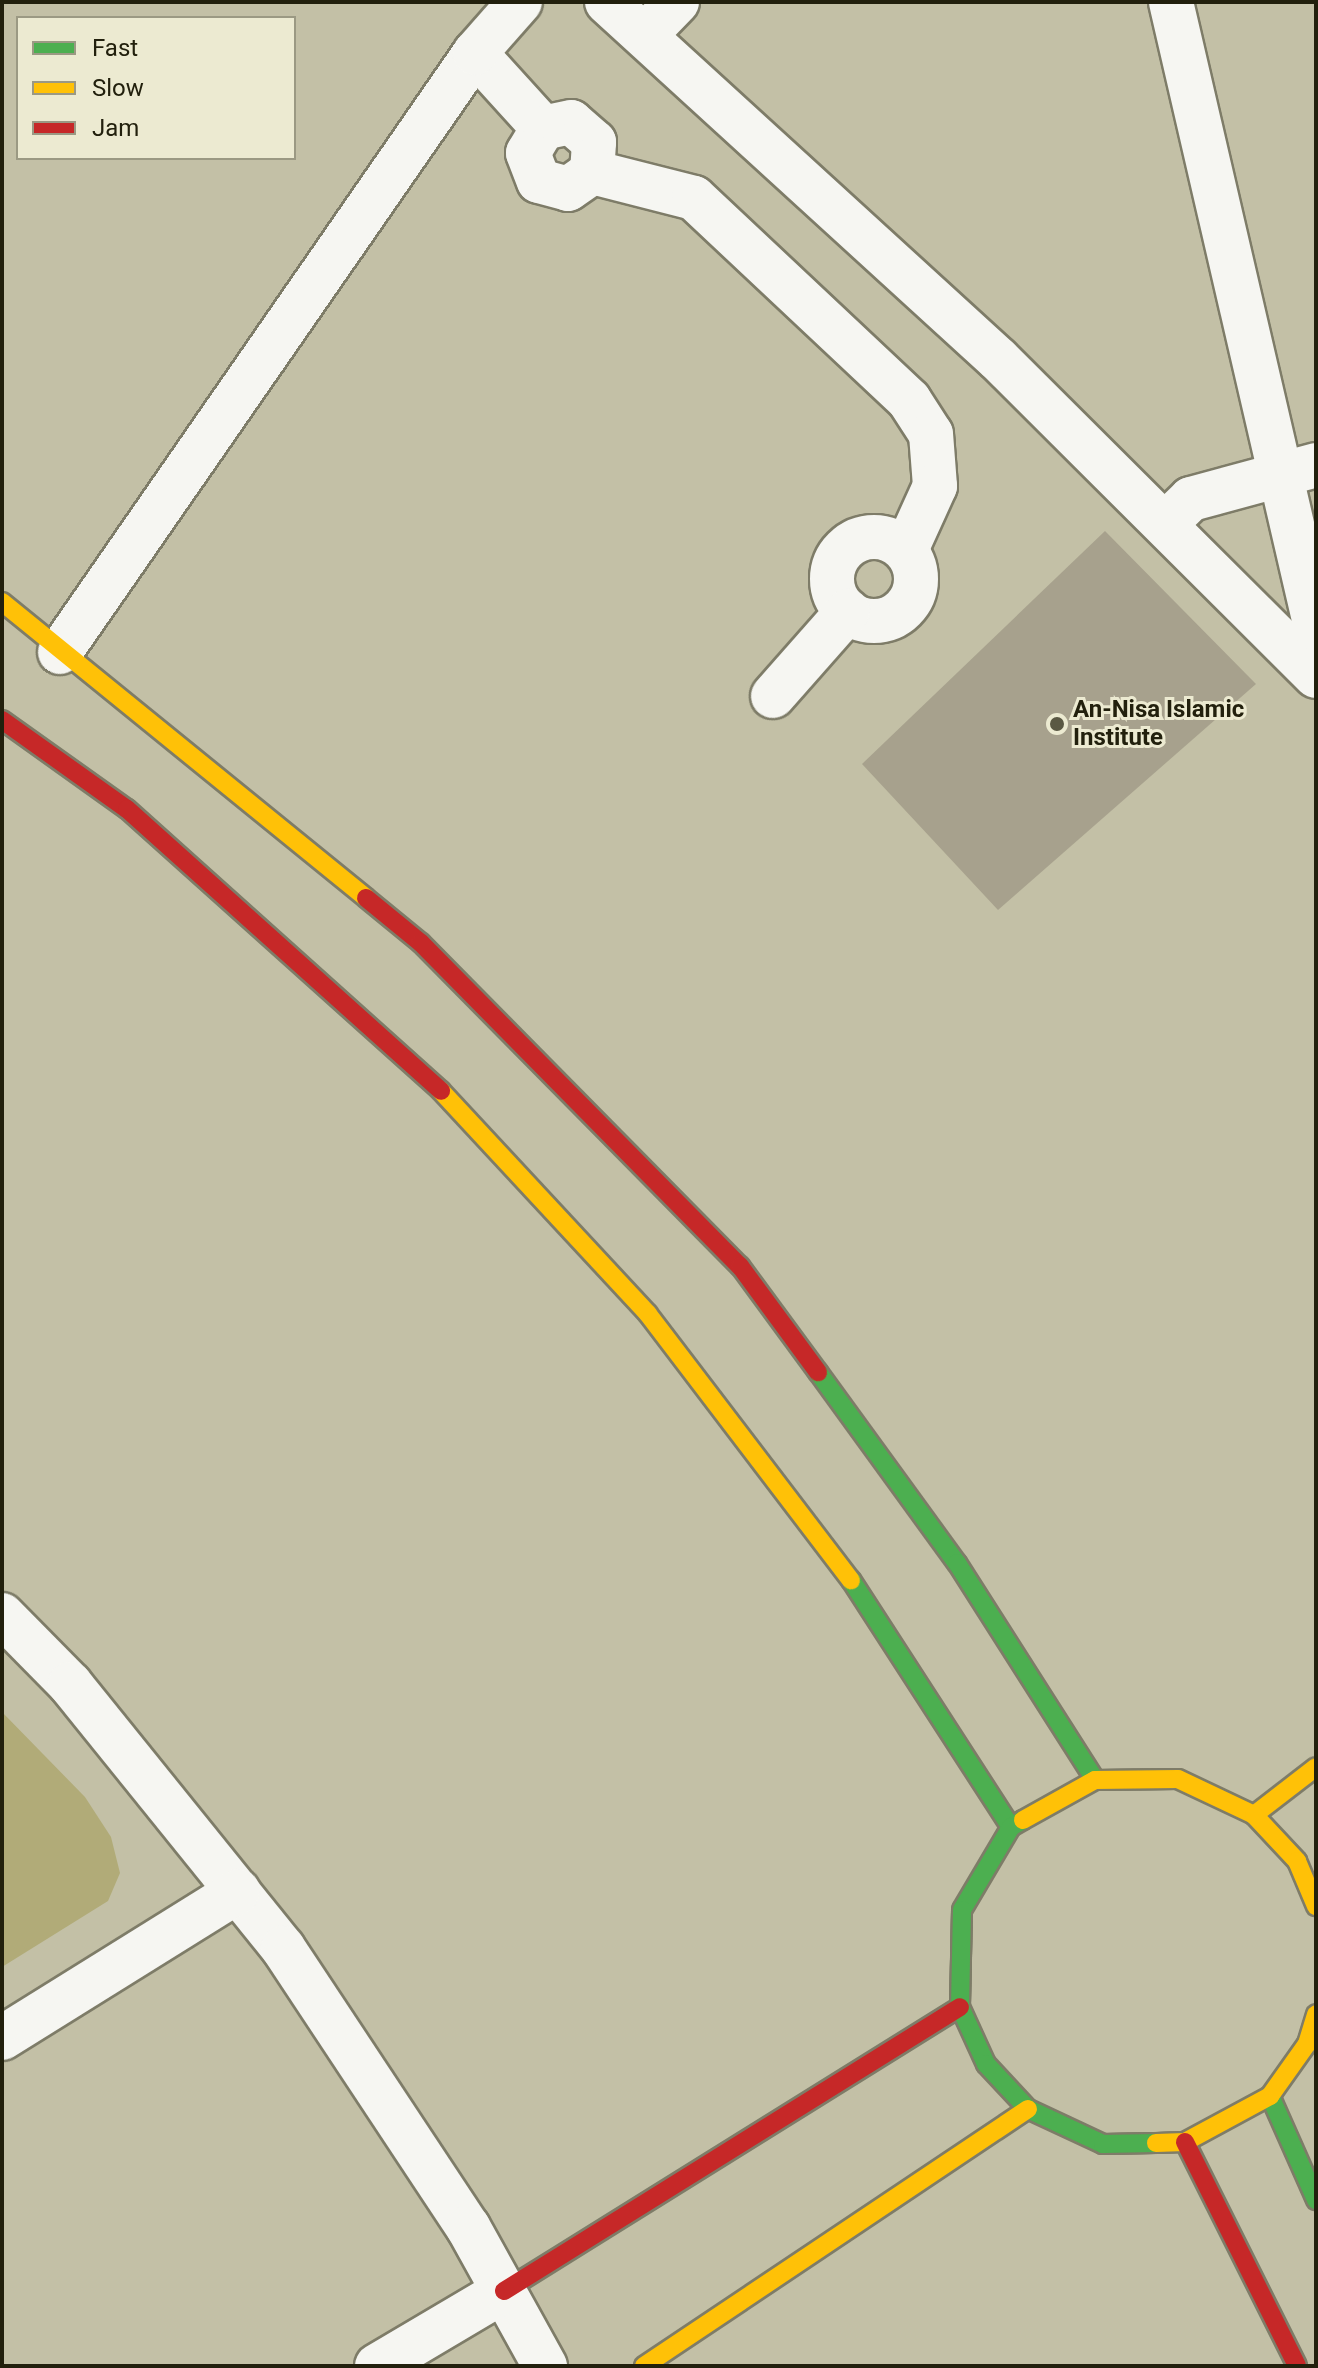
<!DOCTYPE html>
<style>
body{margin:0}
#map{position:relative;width:1318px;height:2368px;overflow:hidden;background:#c3c0a6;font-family:Roboto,sans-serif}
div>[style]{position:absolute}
.green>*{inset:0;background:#b1ab78}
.building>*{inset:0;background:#a7a18d}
.roads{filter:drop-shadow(2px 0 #7e7c68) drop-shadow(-2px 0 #7e7c68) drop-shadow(0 2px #7e7c68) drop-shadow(0 -2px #7e7c68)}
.street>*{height:44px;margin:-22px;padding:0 22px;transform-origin:22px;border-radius:22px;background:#f6f6f2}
.street>.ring{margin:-22px;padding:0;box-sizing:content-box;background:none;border:44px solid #f6f6f2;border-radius:50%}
.fast>*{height:18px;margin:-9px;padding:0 9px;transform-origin:9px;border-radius:9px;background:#4caf50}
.slow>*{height:18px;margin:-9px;padding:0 9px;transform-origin:9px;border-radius:9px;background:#ffc107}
.jam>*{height:18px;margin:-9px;padding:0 9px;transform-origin:9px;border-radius:9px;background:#c62828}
.dots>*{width:22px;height:22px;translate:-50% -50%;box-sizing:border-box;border:4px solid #ecead1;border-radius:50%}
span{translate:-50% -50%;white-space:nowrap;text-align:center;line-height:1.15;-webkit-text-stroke:6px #ecead1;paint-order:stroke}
.poi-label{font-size:24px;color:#22200d;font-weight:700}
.left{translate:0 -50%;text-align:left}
.frame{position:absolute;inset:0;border:4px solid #22200d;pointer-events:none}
.legend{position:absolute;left:16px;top:16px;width:280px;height:144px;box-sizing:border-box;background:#ecead1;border:2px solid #9b9983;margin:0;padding:10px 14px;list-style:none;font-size:24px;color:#22200d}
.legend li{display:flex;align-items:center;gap:16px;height:40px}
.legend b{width:40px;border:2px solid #9b9983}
</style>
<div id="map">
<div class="green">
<i style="clip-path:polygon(2px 1712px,85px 1797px,111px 1837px,120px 1873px,108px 1901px,2px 1967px)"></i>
</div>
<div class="building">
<i style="clip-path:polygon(1105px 531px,1256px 684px,998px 910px,862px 764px)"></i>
</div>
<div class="roads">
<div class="street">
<i style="left:607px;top:2px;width:529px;rotate:42.4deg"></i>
<i style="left:998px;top:359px;width:449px;rotate:44.9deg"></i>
<i style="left:1171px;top:2px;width:643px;rotate:76.96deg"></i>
<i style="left:645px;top:35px;width:46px;rotate:-45.9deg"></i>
<i style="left:475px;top:53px;width:101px;rotate:47.8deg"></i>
<i style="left:592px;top:172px;width:30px;rotate:-86deg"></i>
<i style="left:594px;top:142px;width:30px;rotate:-139deg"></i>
<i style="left:571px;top:122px;width:29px;rotate:168deg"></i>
<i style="left:543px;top:128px;width:29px;rotate:121deg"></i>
<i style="left:528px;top:153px;width:30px;rotate:69deg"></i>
<i style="left:539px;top:181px;width:30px;rotate:15deg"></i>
<i style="left:568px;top:189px;width:29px;rotate:-35deg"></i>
<i style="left:592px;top:172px;width:105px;rotate:14.3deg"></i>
<i style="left:694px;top:198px;width:295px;rotate:43.2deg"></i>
<i style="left:909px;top:400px;width:40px;rotate:57.1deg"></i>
<i style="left:931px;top:434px;width:52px;rotate:85.6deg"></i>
<i style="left:935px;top:486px;width:70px;rotate:114.4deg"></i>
<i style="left:1165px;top:524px;width:36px;rotate:-44deg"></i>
<i style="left:1191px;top:499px;width:130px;rotate:-15.2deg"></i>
<i class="ring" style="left:832px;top:537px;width:40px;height:40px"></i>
<i style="left:60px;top:652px;width:729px;rotate:-55.28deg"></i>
<i style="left:475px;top:53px;width:68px;rotate:-48.6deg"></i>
<i style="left:773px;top:696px;width:113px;rotate:-48.6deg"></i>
<i style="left:2px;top:1615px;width:97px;rotate:45.4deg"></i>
<i style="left:70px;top:1684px;width:339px;rotate:51.1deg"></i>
<i style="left:283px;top:1948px;width:335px;rotate:56.5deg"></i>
<i style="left:468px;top:2227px;width:159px;rotate:61deg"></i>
<i style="left:2px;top:2038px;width:278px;rotate:-31.9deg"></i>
<i style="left:377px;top:2366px;width:147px;rotate:-30.6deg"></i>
</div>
<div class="fast">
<i style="left:818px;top:1372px;width:236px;rotate:54deg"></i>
<i style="left:957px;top:1563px;width:257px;rotate:57.5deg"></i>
<i style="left:851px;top:1580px;width:294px;rotate:57.1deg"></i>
<i style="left:1023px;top:1820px;width:14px;rotate:150deg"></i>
<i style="left:1011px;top:1827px;width:96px;rotate:120.6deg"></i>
<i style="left:962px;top:1910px;width:97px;rotate:91.2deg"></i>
<i style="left:960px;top:2007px;width:63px;rotate:65.5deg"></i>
<i style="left:986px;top:2064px;width:62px;rotate:47deg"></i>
<i style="left:1028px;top:2109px;width:83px;rotate:25deg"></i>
<i style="left:1103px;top:2144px;width:53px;rotate:-1.1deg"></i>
<i style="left:1270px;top:2096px;width:114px;rotate:66.1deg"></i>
</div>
<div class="slow">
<i style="left:2px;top:602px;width:469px;rotate:39.1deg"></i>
<i style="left:441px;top:1091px;width:304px;rotate:47.1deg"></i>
<i style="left:648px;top:1314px;width:335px;rotate:52.7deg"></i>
<i style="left:1254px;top:1815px;width:78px;rotate:-37.7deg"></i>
<i style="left:1023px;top:1820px;width:82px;rotate:-29.1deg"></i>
<i style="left:1095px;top:1780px;width:83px;rotate:-0.7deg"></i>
<i style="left:1178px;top:1779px;width:84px;rotate:25.3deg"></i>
<i style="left:1254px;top:1815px;width:63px;rotate:46.9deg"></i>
<i style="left:1297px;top:1861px;width:49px;rotate:67.1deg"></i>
<i style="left:1156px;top:2143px;width:29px;rotate:-2deg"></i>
<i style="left:1185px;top:2142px;width:97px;rotate:-28.4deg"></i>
<i style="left:1270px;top:2096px;width:64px;rotate:-54.6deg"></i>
<i style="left:1307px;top:2044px;width:31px;rotate:-73deg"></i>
<i style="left:644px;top:2366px;width:462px;rotate:-33.8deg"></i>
</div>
<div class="jam">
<i style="left:2px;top:720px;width:153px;rotate:35.5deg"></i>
<i style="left:127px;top:809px;width:422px;rotate:41.9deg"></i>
<i style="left:366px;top:898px;width:71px;rotate:39.3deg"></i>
<i style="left:421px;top:943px;width:454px;rotate:45.4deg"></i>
<i style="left:740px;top:1266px;width:132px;rotate:53.7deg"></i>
<i style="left:1185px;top:2142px;width:250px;rotate:63.4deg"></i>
<i style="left:504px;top:2291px;width:537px;rotate:-31.91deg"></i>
</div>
</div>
<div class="dots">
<i style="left:1057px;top:724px;background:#5a5843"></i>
</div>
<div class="poi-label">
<span class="left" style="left:1073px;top:724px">An-Nisa Islamic<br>Institute</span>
</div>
<div class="frame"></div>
<ul class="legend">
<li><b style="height:10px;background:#4caf50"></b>Fast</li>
<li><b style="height:10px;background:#ffc107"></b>Slow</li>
<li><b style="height:10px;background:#c62828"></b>Jam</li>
</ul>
</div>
